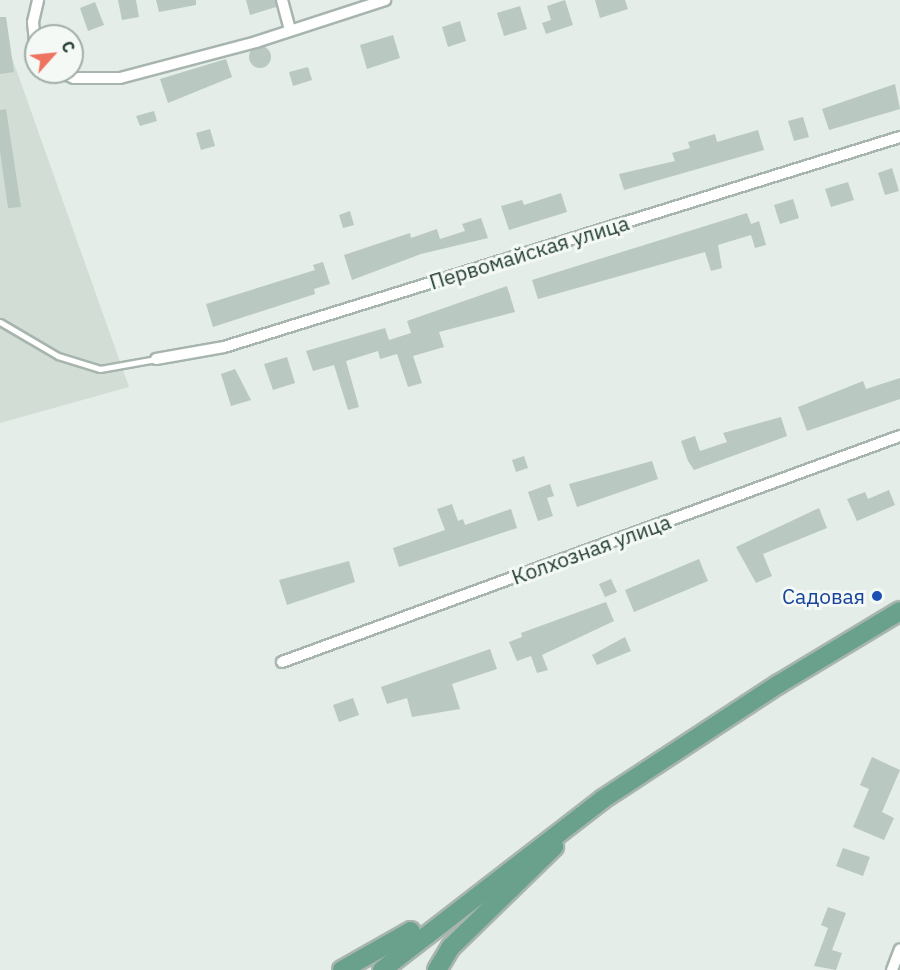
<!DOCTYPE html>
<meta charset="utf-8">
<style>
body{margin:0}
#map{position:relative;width:900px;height:970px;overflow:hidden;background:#e4ede8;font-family:"IBM Plex Sans",sans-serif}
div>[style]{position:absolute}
.built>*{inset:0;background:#d2ddd6}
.building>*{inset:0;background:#b9c8c0}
.round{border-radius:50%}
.roads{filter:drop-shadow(2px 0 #a7b5ae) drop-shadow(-2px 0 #a7b5ae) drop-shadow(0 2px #a7b5ae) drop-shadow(0 -2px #a7b5ae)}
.service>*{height:5px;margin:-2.5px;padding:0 2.5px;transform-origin:2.5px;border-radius:2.5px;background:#fff}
.minor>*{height:10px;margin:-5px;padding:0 5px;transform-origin:5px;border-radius:5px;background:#fff}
.primary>*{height:18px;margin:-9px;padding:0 9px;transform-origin:9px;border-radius:9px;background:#6aa18c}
.dots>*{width:16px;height:16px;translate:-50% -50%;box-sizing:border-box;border:3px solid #f4f9f6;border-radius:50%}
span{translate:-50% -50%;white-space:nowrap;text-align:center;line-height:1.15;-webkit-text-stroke:6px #f4f9f6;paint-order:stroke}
.street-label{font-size:21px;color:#243e34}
.transit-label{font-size:21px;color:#164399}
.right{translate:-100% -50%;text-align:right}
.north{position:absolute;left:24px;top:24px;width:60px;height:60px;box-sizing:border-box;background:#f4f9f6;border:2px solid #a1aea8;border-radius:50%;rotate:63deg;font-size:16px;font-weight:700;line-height:24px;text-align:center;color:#243e34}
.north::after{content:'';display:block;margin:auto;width:21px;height:27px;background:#ee7361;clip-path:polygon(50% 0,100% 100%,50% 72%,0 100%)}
</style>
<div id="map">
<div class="built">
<i style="clip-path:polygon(0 24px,129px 387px,0 423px)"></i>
</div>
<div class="building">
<i style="clip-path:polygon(118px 0,136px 0,139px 17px,122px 20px)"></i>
<i style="clip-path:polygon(156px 0,196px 0,196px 5px,159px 12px)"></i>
<i style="clip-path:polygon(246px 0,275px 0,276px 7px,250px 15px)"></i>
<i style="clip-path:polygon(565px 0,573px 25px,546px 34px,542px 23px,551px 20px,547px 6px)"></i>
<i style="clip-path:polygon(595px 0,625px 0,628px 9px,600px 18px)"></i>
<i style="clip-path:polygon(95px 2px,104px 25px,88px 31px,80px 8px)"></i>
<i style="clip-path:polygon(520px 6px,527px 29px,504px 36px,497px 13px)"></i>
<i style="clip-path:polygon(0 17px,6px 17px,14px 72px,0 74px)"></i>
<i style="clip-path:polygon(460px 21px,466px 41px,448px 47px,442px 27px)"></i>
<i style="clip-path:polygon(393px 35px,400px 58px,367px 69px,360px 45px)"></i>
<i class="round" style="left:249px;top:46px;width:22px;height:22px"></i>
<i style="clip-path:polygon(226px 59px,232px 77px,168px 103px,160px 79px)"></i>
<i style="clip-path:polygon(308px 67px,312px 80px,293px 86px,289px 72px)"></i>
<i style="clip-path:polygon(895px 84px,900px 109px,829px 130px,822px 109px)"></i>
<i style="clip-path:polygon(6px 109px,21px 207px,8px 208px,0 151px,0 110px)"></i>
<i style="clip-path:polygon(154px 111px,157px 121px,140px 126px,136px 116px)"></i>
<i style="clip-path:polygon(803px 117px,809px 137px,794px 141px,788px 121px)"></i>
<i style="clip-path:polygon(210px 129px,215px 146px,201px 150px,196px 133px)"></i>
<i style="clip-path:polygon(758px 130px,764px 150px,624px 190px,619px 174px,675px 161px,672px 153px,690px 148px,688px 142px,715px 134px,717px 142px)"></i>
<i style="clip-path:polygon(892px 168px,899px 191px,885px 195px,878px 173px)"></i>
<i style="clip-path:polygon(848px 182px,854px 200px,831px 207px,825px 189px)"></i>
<i style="clip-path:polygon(561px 193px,567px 212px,509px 230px,501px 206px,522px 200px,524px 205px)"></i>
<i style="clip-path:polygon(793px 199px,799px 218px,780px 224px,774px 205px)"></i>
<i style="clip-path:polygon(350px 211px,354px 225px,343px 228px,339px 215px)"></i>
<i style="clip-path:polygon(747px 213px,751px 224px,759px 221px,766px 245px,755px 248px,751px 235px,718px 245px,722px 268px,711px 271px,705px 252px,538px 299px,532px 280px)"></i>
<i style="clip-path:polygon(481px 218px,488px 238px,421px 254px,352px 280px,344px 255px,410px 233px,411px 238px,437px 229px,440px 239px,465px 231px,462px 224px)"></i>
<i style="clip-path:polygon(323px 262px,330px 284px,314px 289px,315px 294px,213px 327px,206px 304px,315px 270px,313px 265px)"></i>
<i style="clip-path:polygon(507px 286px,515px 312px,439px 332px,444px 347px,413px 356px,422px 383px,408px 387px,397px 354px,380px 359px,378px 351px,346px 361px,359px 407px,348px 410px,334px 365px,313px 371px,306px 351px,385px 328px,389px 340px,411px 333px,407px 321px)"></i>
<i style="clip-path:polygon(287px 357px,295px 383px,273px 390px,264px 364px)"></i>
<i style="clip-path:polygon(235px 369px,251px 400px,231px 406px,221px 374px)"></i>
<i style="clip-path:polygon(900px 378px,900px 399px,807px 431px,798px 407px,863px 381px,866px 389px)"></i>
<i style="clip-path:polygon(781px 417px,787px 436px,694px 470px,688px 461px,681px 441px,695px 436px,700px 451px,727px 442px,723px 433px)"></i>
<i style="clip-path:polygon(524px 456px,528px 468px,516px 472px,512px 460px)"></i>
<i style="clip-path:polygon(652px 461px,658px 479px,577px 507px,569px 484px)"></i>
<i style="clip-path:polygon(550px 484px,554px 496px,547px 498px,553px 516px,538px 521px,528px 492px)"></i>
<i style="clip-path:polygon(889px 490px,895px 505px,857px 521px,847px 499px,865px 492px,868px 499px)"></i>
<i style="clip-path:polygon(452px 504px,458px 521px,463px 519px,465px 525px,511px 509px,517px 528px,399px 567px,393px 548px,445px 530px,437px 509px)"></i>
<i style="clip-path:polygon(819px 508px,827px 528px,763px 554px,772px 576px,756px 583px,736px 547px)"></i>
<i style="clip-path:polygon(699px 559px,708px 581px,634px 612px,625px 590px)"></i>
<i style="clip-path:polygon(349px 561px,355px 582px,287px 605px,279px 580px)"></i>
<i style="clip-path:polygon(611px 579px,617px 592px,605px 597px,599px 584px)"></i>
<i style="clip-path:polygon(606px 602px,614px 621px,542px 655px,548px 670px,537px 673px,531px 656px,517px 661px,509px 642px,522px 637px,521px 633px)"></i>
<i style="clip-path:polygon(625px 637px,631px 651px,597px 665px,592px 655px)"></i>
<i style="clip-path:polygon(490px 649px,497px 669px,452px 684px,460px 709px,412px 717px,407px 698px,387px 704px,381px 687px)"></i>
<i style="clip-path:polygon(353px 698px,359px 715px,339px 722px,333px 705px)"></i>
<i style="clip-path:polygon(872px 757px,900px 770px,882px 812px,894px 818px,884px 840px,853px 827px,869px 789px,860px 785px)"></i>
<i style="clip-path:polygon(843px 848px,870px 857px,863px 876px,836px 866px)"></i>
<i style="clip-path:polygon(828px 907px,846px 913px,832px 950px,842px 953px,836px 970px,814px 966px,828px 928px,821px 925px)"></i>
</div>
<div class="roads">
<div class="service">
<i style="left:0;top:322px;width:67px;rotate:30.4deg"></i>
<i style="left:58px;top:356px;width:44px;rotate:17.2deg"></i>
<i style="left:100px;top:369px;width:57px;rotate:-10.1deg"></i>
</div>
<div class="minor">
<i style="left:282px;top:0;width:31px;rotate:75deg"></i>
<i style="left:36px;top:51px;width:29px;rotate:-96deg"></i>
<i style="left:33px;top:22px;width:23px;rotate:-77deg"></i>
<i style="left:60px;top:72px;width:15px;rotate:23deg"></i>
<i style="left:74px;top:78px;width:46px"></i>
<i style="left:120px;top:78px;width:141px;rotate:-14.8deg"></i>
<i style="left:256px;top:42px;width:136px;rotate:-18deg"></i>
<i style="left:156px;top:359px;width:69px;rotate:-10deg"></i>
<i style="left:224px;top:347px;width:708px;rotate:-17.26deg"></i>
<i style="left:282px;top:662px;width:658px;rotate:-20.09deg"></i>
<i style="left:892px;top:970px;width:22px;rotate:-69deg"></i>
</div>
<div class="primary">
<i style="left:342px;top:970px;width:79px;rotate:-29.5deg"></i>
<i style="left:382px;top:970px;width:279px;rotate:-37.7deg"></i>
<i style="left:603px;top:799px;width:210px;rotate:-33.2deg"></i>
<i style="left:779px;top:684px;width:141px;rotate:-31.1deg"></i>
<i style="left:437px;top:970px;width:27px;rotate:-59deg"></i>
<i style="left:451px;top:947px;width:144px;rotate:-44.2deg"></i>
</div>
</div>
<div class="dots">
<i style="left:877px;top:596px;background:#1a4fb4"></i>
</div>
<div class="street-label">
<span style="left:529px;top:252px;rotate:-17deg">Первомайская улица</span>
<span style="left:591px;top:549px;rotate:-20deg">Колхозная улица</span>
</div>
<div class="transit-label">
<span class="right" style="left:865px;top:596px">Садовая</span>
</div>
<div class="north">С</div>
</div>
